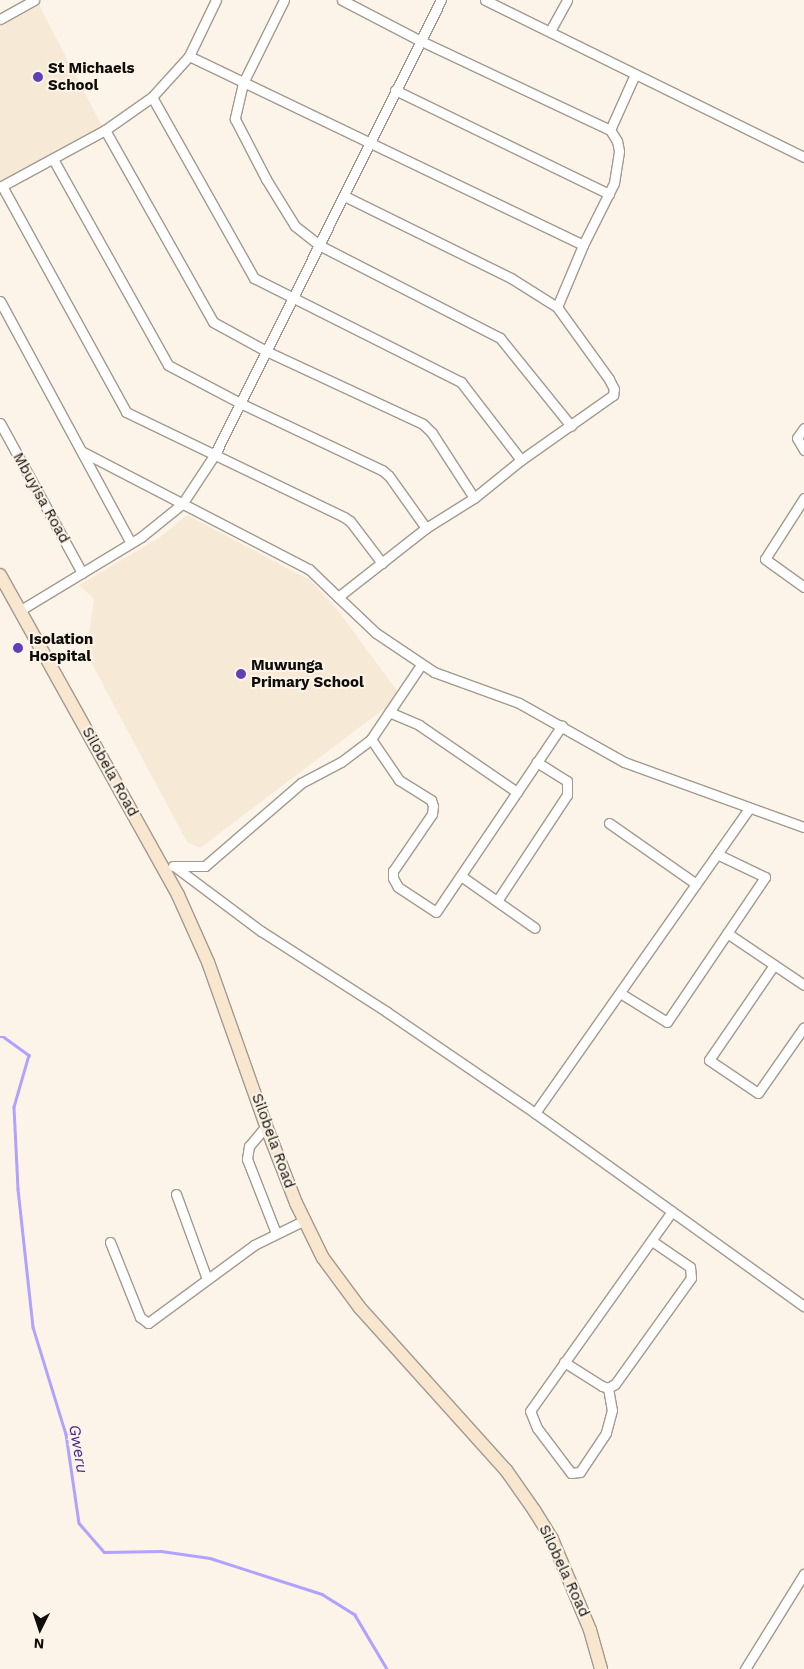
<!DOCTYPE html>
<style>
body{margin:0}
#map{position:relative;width:804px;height:1669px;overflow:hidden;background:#fdf4e9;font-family:"Work Sans",sans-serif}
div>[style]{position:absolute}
.built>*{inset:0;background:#f6e9d6}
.stream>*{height:2.5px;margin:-1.25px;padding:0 1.25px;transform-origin:1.25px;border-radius:1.25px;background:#b0a2fd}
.roads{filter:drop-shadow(1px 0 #a29a8f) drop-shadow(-1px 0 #a29a8f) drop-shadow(0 1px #a29a8f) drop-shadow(0 -1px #a29a8f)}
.street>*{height:9px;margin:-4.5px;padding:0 4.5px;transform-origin:4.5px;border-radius:4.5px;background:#fff}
.secondary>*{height:12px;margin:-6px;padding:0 6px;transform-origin:6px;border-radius:6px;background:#f8e7ce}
.dots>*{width:14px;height:14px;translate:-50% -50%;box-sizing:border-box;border:2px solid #fdf4e9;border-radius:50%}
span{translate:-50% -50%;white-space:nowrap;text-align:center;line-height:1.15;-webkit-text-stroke:4px #fdf4e9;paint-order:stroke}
.poi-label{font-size:15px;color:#100e0a;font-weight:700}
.left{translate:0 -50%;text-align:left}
.street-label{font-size:15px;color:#100e0a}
.water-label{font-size:16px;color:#44268d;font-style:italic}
.north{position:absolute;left:15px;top:1604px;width:50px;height:50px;-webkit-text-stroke:4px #fdf4e9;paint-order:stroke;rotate:184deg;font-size:14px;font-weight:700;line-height:20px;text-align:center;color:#100e0a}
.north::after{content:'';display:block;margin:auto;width:18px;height:22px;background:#100e0a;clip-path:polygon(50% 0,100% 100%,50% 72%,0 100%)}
</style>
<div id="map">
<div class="built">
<i style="clip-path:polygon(39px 5px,103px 128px,0 183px,0 27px)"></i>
<i style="clip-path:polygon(187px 515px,310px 580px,336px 608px,401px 696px,200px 848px,187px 842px,86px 653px,94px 599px,79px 585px,159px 538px)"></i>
</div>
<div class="stream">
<i style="left:0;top:1037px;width:4px"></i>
<i style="left:4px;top:1037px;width:31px;rotate:36deg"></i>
<i style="left:29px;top:1055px;width:54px;rotate:106.1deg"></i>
<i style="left:14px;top:1107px;width:82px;rotate:87.2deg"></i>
<i style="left:18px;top:1189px;width:139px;rotate:83.8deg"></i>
<i style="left:33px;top:1327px;width:112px;rotate:72.9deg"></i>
<i style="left:66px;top:1434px;width:90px;rotate:81.7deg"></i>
<i style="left:79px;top:1523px;width:38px;rotate:49deg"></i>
<i style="left:104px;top:1552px;width:57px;rotate:-1deg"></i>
<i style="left:161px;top:1551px;width:49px;rotate:8.1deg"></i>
<i style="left:210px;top:1558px;width:118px;rotate:17.8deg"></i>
<i style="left:322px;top:1594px;width:39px;rotate:32deg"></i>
<i style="left:355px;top:1615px;width:63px;rotate:59.3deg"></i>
</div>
<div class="roads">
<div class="street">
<i style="left:284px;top:0;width:93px;rotate:116.3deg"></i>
<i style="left:243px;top:83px;width:37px;rotate:103deg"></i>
<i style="left:235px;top:119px;width:68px;rotate:62.7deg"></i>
<i style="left:266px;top:179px;width:55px;rotate:58.3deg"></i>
<i style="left:295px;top:226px;width:31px;rotate:38deg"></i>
<i style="left:319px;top:245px;width:203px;rotate:27.2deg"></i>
<i style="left:500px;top:338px;width:113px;rotate:51.1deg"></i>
<i style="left:342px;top:0;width:87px;rotate:27.5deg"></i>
<i style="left:419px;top:40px;width:211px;rotate:25.2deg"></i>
<i style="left:485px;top:0;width:356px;rotate:26.2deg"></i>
<i style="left:0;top:19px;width:39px;rotate:-29deg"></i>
<i style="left:550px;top:31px;width:35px;rotate:-61deg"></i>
<i style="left:189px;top:56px;width:437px;rotate:25.6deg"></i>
<i style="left:395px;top:90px;width:238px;rotate:25.9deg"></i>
<i style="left:152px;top:97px;width:208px;rotate:60.6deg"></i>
<i style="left:254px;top:278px;width:232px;rotate:26.7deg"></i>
<i style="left:461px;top:382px;width:98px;rotate:52.4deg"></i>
<i style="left:105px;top:130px;width:57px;rotate:-35.1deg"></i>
<i style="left:152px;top:97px;width:55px;rotate:-47.9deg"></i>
<i style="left:189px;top:56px;width:62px;rotate:-64.3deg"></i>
<i style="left:53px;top:159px;width:236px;rotate:60.8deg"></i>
<i style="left:168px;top:365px;width:81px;rotate:27.8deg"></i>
<i style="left:240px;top:403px;width:157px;rotate:25.3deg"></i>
<i style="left:382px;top:470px;width:9px;rotate:41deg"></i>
<i style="left:389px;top:476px;width:64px;rotate:54.6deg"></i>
<i style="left:2px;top:186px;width:258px;rotate:61.2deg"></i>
<i style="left:126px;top:412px;width:242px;rotate:25.7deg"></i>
<i style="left:344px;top:517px;width:7px;rotate:34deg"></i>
<i style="left:350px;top:521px;width:53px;rotate:52.7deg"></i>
<i style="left:0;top:187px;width:119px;rotate:-28.5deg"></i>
<i style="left:105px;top:130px;width:220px;rotate:60.6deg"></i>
<i style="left:213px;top:322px;width:60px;rotate:28.7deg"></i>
<i style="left:266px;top:351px;width:173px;rotate:24.9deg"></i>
<i style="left:423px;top:424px;width:13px;rotate:45deg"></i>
<i style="left:432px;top:433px;width:77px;rotate:57.1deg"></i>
<i style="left:0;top:301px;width:275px;rotate:61.6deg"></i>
<i style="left:557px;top:307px;width:67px;rotate:-67.2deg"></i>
<i style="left:583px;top:245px;width:69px;rotate:-63.4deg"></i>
<i style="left:614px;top:183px;width:32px;rotate:-81deg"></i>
<i style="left:619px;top:151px;width:10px;rotate:-101deg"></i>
<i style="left:617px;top:141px;width:13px;rotate:-122deg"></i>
<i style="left:610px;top:130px;width:61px;rotate:-65.9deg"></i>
<i style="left:0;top:423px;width:171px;rotate:61.3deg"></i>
<i style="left:804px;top:428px;width:12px;rotate:125deg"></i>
<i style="left:797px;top:438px;width:14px;rotate:60deg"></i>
<i style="left:83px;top:452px;width:254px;rotate:27.4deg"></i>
<i style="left:309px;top:569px;width:40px;rotate:44deg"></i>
<i style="left:338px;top:597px;width:112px;rotate:-38.1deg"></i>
<i style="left:426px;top:528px;width:57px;rotate:-32deg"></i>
<i style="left:474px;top:498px;width:60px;rotate:-39deg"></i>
<i style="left:521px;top:460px;width:113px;rotate:-35.2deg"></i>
<i style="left:613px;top:395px;width:6px;rotate:-81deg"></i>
<i style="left:614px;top:389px;width:11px;rotate:-117deg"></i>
<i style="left:609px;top:379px;width:89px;rotate:-125.8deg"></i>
<i style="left:557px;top:307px;width:54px;rotate:-147.8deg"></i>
<i style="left:511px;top:278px;width:186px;rotate:-153.8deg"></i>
<i style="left:804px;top:498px;width:72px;rotate:122.6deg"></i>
<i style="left:765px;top:559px;width:48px;rotate:35.7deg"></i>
<i style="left:338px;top:597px;width:52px;rotate:43.5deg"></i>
<i style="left:376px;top:633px;width:70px;rotate:33.9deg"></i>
<i style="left:434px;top:672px;width:90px;rotate:20deg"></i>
<i style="left:519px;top:703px;width:120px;rotate:29.3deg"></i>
<i style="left:624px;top:762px;width:191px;rotate:19.9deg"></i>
<i style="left:19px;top:611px;width:143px;rotate:-31.2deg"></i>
<i style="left:141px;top:537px;width:53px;rotate:-38.8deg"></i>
<i style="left:182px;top:504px;width:60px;rotate:-56.6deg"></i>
<i style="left:215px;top:454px;width:507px;rotate:-63.54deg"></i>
<i style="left:389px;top:712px;width:33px;rotate:23deg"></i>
<i style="left:419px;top:725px;width:119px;rotate:34.4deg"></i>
<i style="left:371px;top:739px;width:50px;rotate:55.7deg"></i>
<i style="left:399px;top:780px;width:38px;rotate:32deg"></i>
<i style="left:431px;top:800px;width:6px;rotate:72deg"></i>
<i style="left:433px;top:806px;width:8px;rotate:97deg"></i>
<i style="left:432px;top:814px;width:69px;rotate:124.4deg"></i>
<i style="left:393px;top:871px;width:7px;rotate:90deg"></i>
<i style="left:393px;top:878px;width:10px;rotate:61deg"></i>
<i style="left:398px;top:887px;width:45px;rotate:33.3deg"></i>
<i style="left:436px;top:912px;width:225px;rotate:-56deg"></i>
<i style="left:609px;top:823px;width:106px;rotate:35deg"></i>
<i style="left:173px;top:866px;width:32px"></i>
<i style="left:205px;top:866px;width:127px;rotate:-40.8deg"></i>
<i style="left:301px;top:783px;width:45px;rotate:-27.7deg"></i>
<i style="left:341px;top:762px;width:38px;rotate:-37deg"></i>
<i style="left:371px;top:739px;width:89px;rotate:-56deg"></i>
<i style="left:174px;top:866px;width:109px;rotate:36.8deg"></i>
<i style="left:261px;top:931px;width:150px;rotate:32.7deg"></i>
<i style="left:387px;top:1012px;width:179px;rotate:34.3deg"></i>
<i style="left:535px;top:1113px;width:331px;rotate:35.7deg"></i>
<i style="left:461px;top:876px;width:90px;rotate:35.1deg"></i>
<i style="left:497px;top:901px;width:127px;rotate:-56.6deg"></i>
<i style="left:567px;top:795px;width:14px;rotate:-90deg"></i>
<i style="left:567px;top:781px;width:36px;rotate:-148deg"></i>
<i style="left:727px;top:933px;width:93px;rotate:34deg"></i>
<i style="left:774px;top:965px;width:115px;rotate:124.4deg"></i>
<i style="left:709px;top:1060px;width:59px;rotate:34deg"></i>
<i style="left:758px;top:1093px;width:80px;rotate:-55.1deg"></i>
<i style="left:620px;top:993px;width:55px;rotate:31.7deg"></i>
<i style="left:667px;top:1022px;width:175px;rotate:-55.9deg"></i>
<i style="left:765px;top:877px;width:53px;rotate:-154.4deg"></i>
<i style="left:535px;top:1113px;width:373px;rotate:-54.9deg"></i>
<i style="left:266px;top:1126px;width:26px;rotate:130deg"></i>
<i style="left:249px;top:1146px;width:13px;rotate:99deg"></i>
<i style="left:247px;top:1159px;width:79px;rotate:68.6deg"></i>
<i style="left:176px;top:1194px;width:90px;rotate:70deg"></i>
<i style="left:110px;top:1242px;width:81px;rotate:68.2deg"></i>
<i style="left:140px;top:1317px;width:10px;rotate:37deg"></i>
<i style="left:148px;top:1323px;width:132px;rotate:-36.3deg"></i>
<i style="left:254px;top:1245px;width:55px;rotate:-26.1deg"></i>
<i style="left:564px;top:1362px;width:45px;rotate:32.3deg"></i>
<i style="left:602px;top:1386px;width:6px;rotate:18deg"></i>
<i style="left:608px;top:1388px;width:8px;rotate:-30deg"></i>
<i style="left:615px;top:1384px;width:130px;rotate:-54.4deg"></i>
<i style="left:691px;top:1278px;width:11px;rotate:-95deg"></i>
<i style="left:690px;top:1267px;width:46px;rotate:-145.6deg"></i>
<i style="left:608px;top:1388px;width:22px;rotate:80deg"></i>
<i style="left:612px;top:1410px;width:24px;rotate:105deg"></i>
<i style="left:606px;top:1433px;width:47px;rotate:123.7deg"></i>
<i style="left:580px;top:1472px;width:9px;rotate:174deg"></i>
<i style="left:571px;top:1473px;width:56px;rotate:-127.1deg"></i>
<i style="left:537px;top:1428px;width:18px;rotate:-112deg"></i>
<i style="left:530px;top:1411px;width:245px;rotate:-54.6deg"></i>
<i style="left:745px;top:1669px;width:112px;rotate:-58.2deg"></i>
</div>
<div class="secondary">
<i style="left:0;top:575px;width:366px;rotate:60.9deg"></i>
<i style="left:178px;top:895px;width:73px;rotate:65.9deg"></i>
<i style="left:208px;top:962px;width:174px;rotate:70.5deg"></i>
<i style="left:266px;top:1126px;width:83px;rotate:68.7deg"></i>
<i style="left:296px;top:1203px;width:61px;rotate:63.9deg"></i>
<i style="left:323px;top:1258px;width:62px;rotate:53.5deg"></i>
<i style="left:360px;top:1308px;width:218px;rotate:48deg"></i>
<i style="left:506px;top:1470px;width:49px;rotate:55deg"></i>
<i style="left:534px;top:1510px;width:34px;rotate:58deg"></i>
<i style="left:552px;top:1539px;width:99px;rotate:67.3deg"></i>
<i style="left:590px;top:1630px;width:41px;rotate:74.2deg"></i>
</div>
</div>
<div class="dots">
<i style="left:38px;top:77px;background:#6040b9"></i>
<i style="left:18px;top:648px;background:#6040b9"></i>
<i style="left:241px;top:674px;background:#6040b9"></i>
</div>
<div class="poi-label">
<span class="left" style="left:48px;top:77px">St Michaels<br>School</span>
<span class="left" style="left:29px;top:648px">Isolation<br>Hospital</span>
<span class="left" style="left:251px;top:674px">Muwunga<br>Primary School</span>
</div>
<div class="street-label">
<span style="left:41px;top:498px;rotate:61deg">Mbuyisa Road</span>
<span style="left:110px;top:772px;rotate:61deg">Silobela Road</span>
<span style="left:273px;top:1141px;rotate:70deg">Silobela Road</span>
<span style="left:564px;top:1571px;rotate:65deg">Silobela Road</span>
</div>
<div class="water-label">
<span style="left:78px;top:1449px;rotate:80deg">Gweru</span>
</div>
<div class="north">N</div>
</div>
